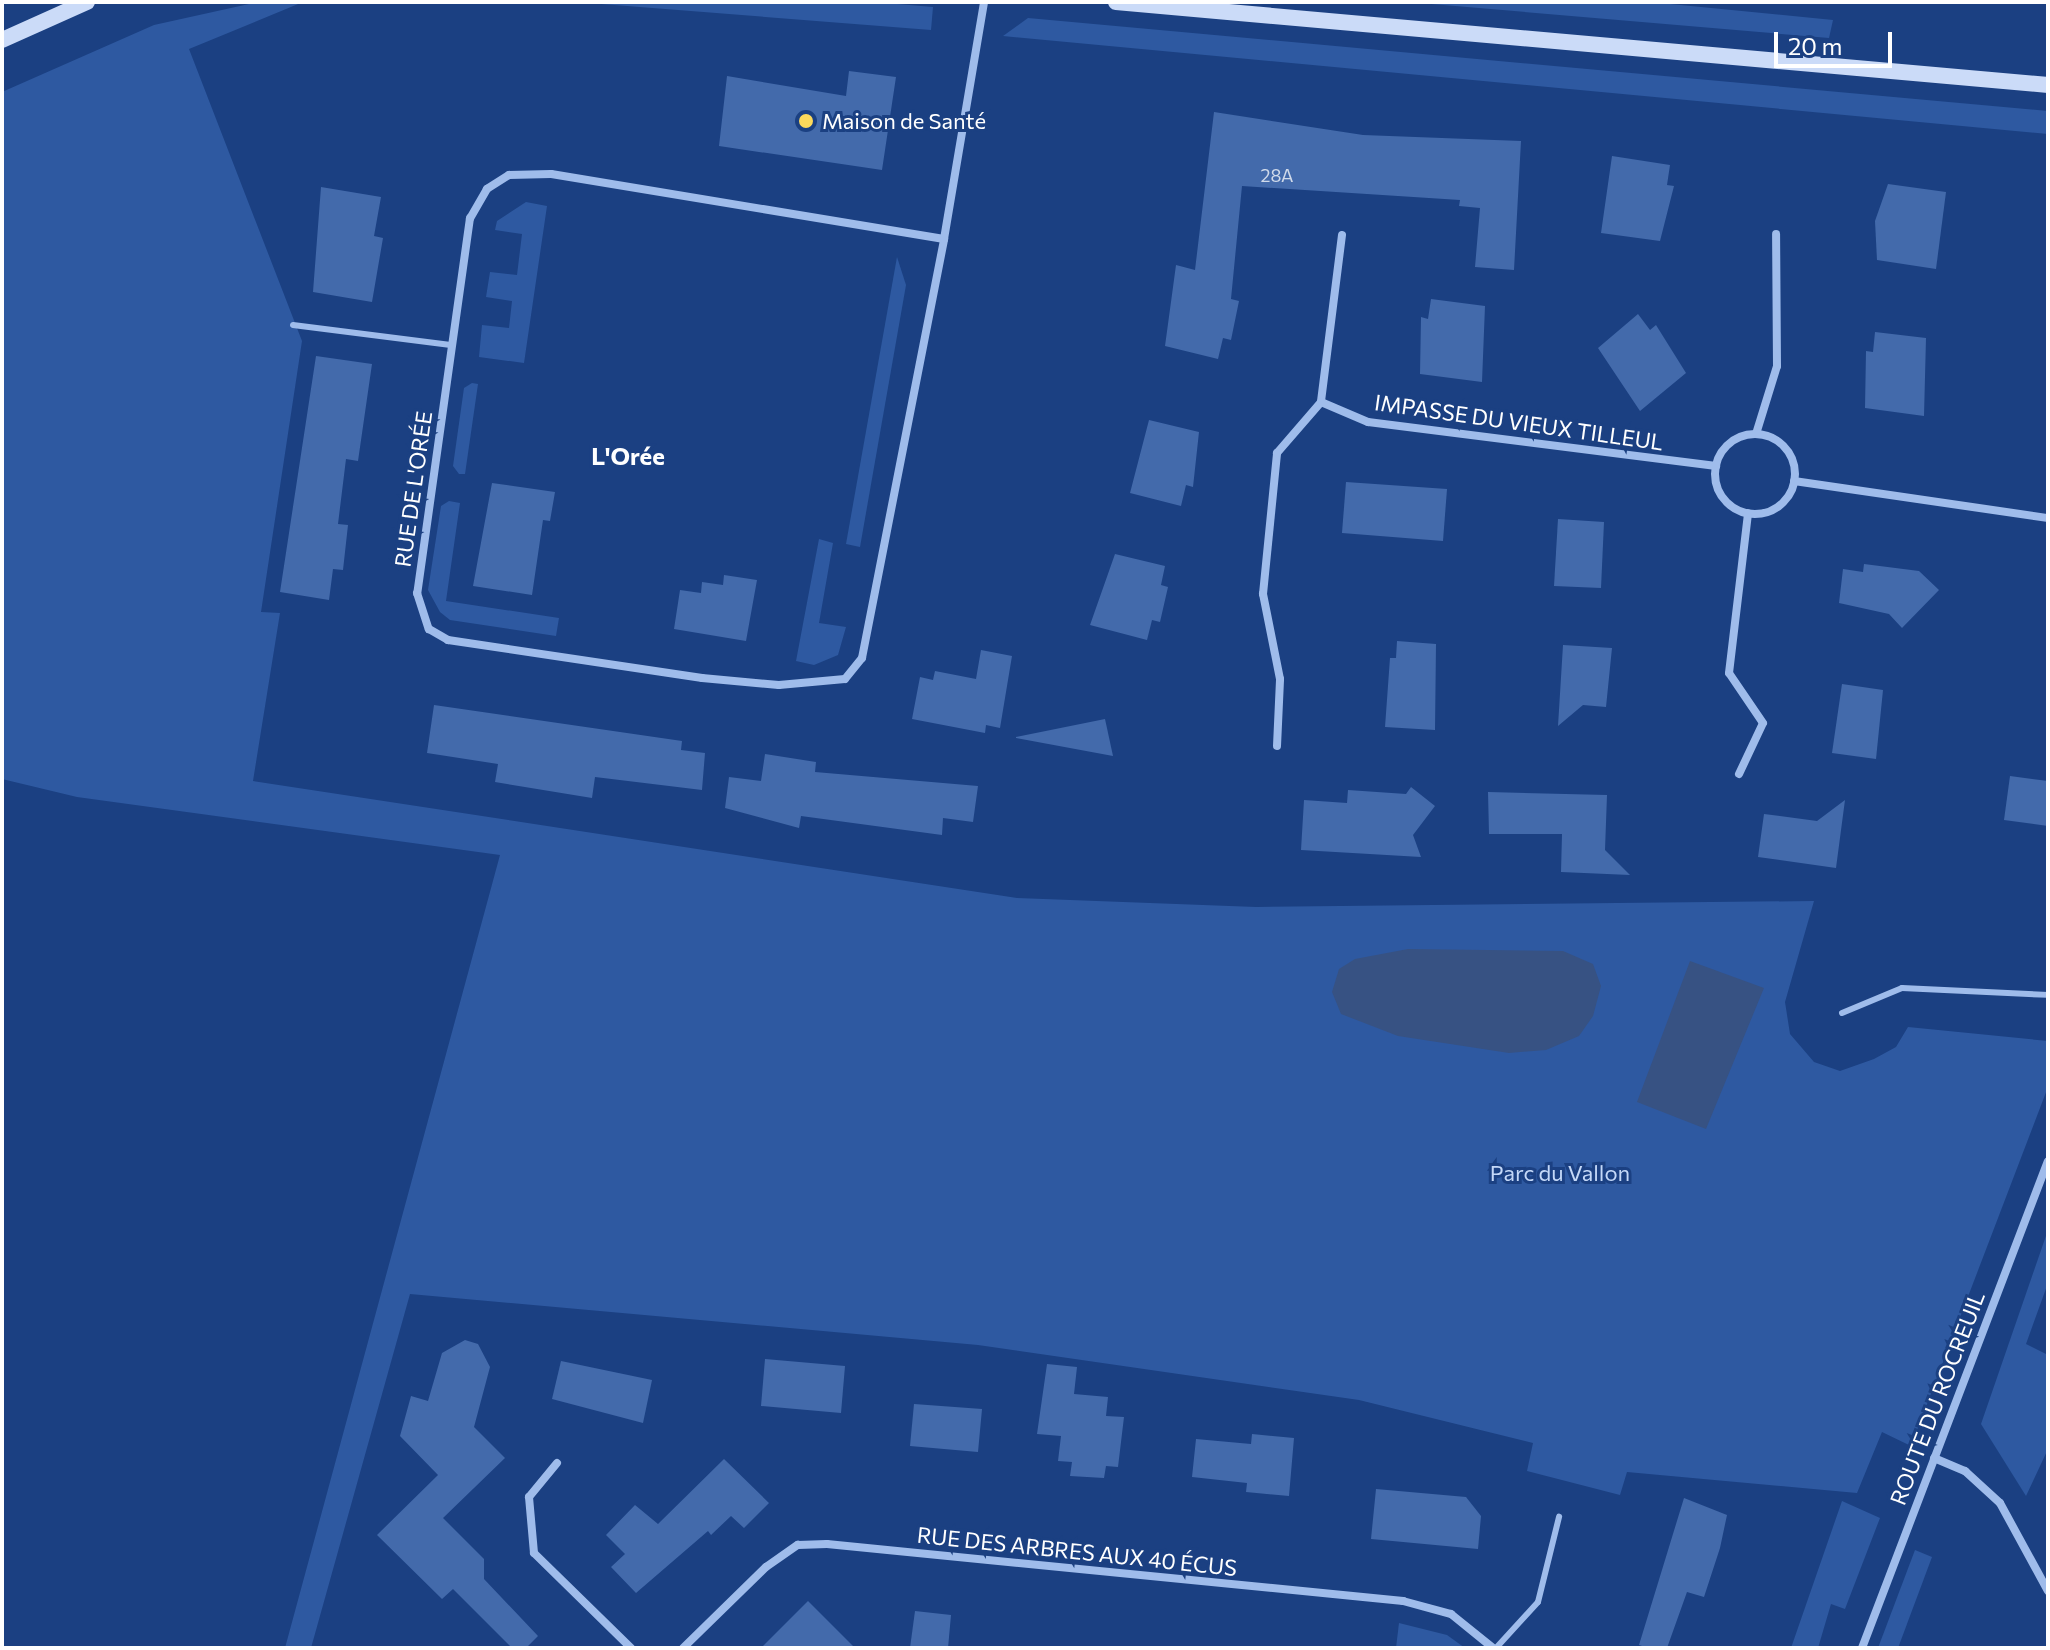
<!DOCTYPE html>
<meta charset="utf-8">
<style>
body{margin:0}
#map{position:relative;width:2050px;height:1650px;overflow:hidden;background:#1b4082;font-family:Commissioner,sans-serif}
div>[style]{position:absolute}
.green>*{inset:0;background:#2e59a1}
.water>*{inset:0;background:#375283}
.building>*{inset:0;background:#436aab}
.lane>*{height:6px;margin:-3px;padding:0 3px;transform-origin:3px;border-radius:3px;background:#9fbceb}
.street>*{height:8px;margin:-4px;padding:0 4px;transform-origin:4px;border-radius:4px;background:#9fbceb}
.street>.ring{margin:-4px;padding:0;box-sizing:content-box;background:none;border:8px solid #9fbceb;border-radius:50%}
.secondary>*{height:16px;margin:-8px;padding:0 8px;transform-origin:8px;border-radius:8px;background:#cbdbf8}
.dots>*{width:22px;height:22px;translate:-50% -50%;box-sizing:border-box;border:4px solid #1b4082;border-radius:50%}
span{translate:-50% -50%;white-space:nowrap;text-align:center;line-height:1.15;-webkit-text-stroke:6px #1b4082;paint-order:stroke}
.number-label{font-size:18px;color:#d0daea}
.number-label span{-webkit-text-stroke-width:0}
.poi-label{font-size:22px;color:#fff}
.left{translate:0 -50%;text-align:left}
.street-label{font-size:22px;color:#fff}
.park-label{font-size:22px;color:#c4d8f8}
.neighbourhood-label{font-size:24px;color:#fff;font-weight:700}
.frame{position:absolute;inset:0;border:4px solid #fff;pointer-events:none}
.scale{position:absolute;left:1774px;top:32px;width:118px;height:36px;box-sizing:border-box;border:4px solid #fff;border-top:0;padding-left:10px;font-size:24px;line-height:28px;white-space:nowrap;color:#fff;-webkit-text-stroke:6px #1b4082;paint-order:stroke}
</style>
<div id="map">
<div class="green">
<i style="clip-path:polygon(303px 2px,189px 49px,302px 341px,261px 612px,280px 613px,253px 781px,1017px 898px,1256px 907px,1814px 901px,1785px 1002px,1790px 1034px,1814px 1062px,1840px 1071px,1874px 1059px,1896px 1047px,1908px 1027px,2048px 1041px,2048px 1087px,1911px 1446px,1882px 1432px,1857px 1493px,1627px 1472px,1620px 1495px,1527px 1471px,1533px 1443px,1359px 1400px,978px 1345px,410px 1294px,311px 1648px,285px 1648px,500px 855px,77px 797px,2px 779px,2px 92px,154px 25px,249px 4px)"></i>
<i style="clip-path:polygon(576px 2px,874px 2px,933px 7px,931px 30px)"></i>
<i style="clip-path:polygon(1408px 2px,1650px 2px,1833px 20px,1829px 38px)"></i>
<i style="clip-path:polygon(1028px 18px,2048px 111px,2048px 134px,1003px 36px)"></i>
<i style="clip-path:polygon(526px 202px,547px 206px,524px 363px,479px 357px,482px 325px,509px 328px,512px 301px,486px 297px,490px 272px,517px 275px,522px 234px,495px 230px,497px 221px)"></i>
<i style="clip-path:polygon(897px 257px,906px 285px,860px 547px,846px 544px)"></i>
<i style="clip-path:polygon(472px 383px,478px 384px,465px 474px,459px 474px,453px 466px,464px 388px)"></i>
<i style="clip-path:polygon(449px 501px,460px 503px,446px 601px,559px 618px,556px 636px,450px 620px,440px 612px,428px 590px,441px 506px)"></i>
<i style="clip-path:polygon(819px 539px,833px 543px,819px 623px,846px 627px,838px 655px,814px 665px,796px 661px)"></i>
<i style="clip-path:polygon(2048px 1230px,2048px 1283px,2026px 1344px,2048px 1355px,2048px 1449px,2026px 1496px,1981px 1424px)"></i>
<i style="clip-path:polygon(1842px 1501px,1880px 1518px,1845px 1609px,1831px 1604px,1818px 1648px,1791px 1648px)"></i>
<i style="clip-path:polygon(1915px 1550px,1932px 1557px,1898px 1648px,1878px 1648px)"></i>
<i style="clip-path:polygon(1399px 1623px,1447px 1635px,1465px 1648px,1396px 1648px)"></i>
</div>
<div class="water">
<i style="clip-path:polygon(1408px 949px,1563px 951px,1593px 964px,1601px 986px,1593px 1016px,1579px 1036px,1546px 1050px,1509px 1053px,1398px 1036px,1341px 1014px,1332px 992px,1339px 969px,1355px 959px)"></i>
<i style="clip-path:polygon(1690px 961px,1764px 988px,1706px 1129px,1637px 1102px)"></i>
</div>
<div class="building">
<i style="clip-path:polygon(849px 71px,896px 77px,882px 170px,719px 146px,727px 76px,846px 96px)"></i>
<i style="clip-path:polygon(1214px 112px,1363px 135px,1521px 141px,1514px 270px,1475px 267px,1480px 208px,1459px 206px,1460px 200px,1242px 186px,1231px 299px,1239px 301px,1231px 340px,1223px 338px,1218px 359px,1165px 346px,1176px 265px,1195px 270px)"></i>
<i style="clip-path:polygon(1612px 156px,1670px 165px,1667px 185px,1674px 186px,1660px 241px,1601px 233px)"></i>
<i style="clip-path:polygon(1888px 184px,1946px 192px,1936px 269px,1877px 260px,1875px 221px)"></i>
<i style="clip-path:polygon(321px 187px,381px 197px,374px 236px,383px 238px,372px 302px,313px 292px)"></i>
<i style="clip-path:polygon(1431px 299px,1485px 306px,1482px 382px,1420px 374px,1421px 317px,1428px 319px)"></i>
<i style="clip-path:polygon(1638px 314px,1650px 330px,1656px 325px,1686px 373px,1640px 411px,1598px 348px)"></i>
<i style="clip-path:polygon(1875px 332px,1926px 338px,1924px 416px,1865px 408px,1866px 351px,1873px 352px)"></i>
<i style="clip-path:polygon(316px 356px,372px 364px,358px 461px,346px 459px,338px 524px,348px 525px,343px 570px,333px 569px,329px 600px,280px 592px)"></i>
<i style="clip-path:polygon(1149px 420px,1199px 432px,1193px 487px,1186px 485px,1181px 506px,1130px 493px)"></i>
<i style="clip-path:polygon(1346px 482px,1447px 489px,1443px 541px,1342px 533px)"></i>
<i style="clip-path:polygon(492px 483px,555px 492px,550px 521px,543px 520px,532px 595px,473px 586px)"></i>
<i style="clip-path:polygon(1558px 519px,1604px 522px,1601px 588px,1554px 586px)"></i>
<i style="clip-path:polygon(1115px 554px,1165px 566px,1161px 585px,1168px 587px,1160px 622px,1152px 620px,1147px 640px,1090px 625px)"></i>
<i style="clip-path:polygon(1864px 564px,1919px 571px,1939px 590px,1902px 628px,1889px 614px,1839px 603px,1843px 569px,1863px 572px)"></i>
<i style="clip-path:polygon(724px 575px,757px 580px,746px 641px,674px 629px,680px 590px,701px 593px,702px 582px,723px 585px)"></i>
<i style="clip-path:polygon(1397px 641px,1436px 644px,1435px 730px,1385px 727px,1390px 658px,1396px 658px)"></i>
<i style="clip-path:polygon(1563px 645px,1612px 648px,1606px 707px,1583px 705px,1558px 726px)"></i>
<i style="clip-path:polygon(981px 650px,1012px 656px,1000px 728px,986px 725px,985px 733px,912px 719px,920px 677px,933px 680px,935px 671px,976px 679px)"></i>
<i style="clip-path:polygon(1842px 684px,1883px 690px,1876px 759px,1832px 753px)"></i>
<i style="clip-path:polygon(434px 705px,682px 741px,681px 750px,705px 753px,702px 790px,595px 777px,592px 798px,495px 782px,498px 764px,427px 753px)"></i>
<i style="clip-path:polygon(1105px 719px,1113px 756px,1016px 738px,1016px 737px)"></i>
<i style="clip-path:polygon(765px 754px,816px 762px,815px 772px,978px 786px,973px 822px,943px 818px,942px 835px,801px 816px,799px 828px,725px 808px,729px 777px,761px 781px)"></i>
<i style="clip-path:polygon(2010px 776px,2048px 781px,2048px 826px,2004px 820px)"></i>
<i style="clip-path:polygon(1411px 787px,1435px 806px,1413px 835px,1421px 857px,1301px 850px,1304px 800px,1347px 803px,1348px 790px,1406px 794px)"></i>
<i style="clip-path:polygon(1488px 792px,1607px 795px,1605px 850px,1630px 875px,1561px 872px,1562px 834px,1489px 834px)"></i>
<i style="clip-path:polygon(1845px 800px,1836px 868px,1758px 857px,1764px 814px,1817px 821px)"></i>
<i style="clip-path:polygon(465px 1340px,478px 1344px,490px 1367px,474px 1427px,505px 1458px,443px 1518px,484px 1559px,484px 1579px,538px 1636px,526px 1648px,512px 1648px,453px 1589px,442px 1599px,377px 1535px,438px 1475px,400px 1436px,411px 1396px,428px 1401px,442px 1353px)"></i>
<i style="clip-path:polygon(765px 1359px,845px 1366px,841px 1413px,761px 1406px)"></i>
<i style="clip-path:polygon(561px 1361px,652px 1380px,643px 1423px,552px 1399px)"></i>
<i style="clip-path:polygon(1047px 1364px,1077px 1367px,1074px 1394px,1108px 1397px,1106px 1416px,1124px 1417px,1118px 1467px,1106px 1466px,1104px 1478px,1070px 1476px,1072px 1462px,1058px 1461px,1061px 1436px,1037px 1434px)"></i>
<i style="clip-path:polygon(914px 1404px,982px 1409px,978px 1452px,910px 1446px)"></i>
<i style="clip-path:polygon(1252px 1434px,1294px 1438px,1289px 1496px,1246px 1492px,1247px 1483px,1192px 1477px,1196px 1439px,1251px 1444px)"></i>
<i style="clip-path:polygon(724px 1459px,769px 1503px,744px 1528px,731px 1516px,711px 1535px,708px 1531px,636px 1593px,611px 1567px,625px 1554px,606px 1535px,635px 1505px,658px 1524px)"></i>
<i style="clip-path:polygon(1376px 1489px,1466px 1497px,1481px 1516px,1478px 1549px,1371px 1539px)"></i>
<i style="clip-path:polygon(1684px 1498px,1727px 1515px,1720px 1548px,1704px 1597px,1687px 1592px,1667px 1648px,1648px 1648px,1639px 1645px)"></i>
<i style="clip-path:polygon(808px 1601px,855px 1648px,761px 1648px)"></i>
<i style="clip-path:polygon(915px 1611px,951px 1615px,948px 1648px,910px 1648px)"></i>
</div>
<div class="lane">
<i style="left:293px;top:325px;width:159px;rotate:7.2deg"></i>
<i style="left:1842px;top:1013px;width:65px;rotate:-22.6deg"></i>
<i style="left:1902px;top:988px;width:146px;rotate:2.7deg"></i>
<i style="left:1496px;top:1648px;width:62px;rotate:-47.6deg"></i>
<i style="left:1538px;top:1602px;width:88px;rotate:-76.1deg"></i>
</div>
<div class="street">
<i style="left:1342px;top:235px;width:168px;rotate:97.2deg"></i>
<i style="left:1321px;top:402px;width:51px;rotate:23.1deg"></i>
<i style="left:1368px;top:422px;width:351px;rotate:7.2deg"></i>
<i style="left:944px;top:239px;width:398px;rotate:-170.6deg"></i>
<i style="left:551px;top:174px;width:42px;rotate:178.6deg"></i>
<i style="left:509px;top:175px;width:26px;rotate:148deg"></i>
<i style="left:487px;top:189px;width:34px;rotate:120deg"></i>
<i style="left:470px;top:218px;width:379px;rotate:98deg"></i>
<i style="left:417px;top:593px;width:38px;rotate:72deg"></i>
<i style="left:429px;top:629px;width:22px;rotate:30deg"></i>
<i style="left:448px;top:640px;width:257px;rotate:8.5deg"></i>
<i style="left:702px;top:678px;width:77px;rotate:5.2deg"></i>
<i style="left:779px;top:685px;width:66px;rotate:-5.2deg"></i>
<i style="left:845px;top:679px;width:27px;rotate:-51deg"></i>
<i style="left:862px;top:658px;width:427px;rotate:-78.9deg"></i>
<i style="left:944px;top:239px;width:240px;rotate:-80.4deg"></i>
<i style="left:1756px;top:434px;width:71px;rotate:-72.8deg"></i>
<i style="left:1777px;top:366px;width:132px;rotate:-90.4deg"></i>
<i class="ring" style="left:1715px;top:434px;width:72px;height:72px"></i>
<i style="left:1794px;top:481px;width:257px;rotate:8.3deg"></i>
<i style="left:1277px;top:746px;width:67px;rotate:-87.4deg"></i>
<i style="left:1280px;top:679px;width:87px;rotate:-101.3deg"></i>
<i style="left:1263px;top:594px;width:142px;rotate:-84.3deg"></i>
<i style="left:1277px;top:453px;width:67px;rotate:-49.2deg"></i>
<i style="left:1739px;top:774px;width:56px;rotate:-64.8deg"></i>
<i style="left:1763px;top:723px;width:60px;rotate:-124.2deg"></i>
<i style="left:1729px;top:673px;width:161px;rotate:-83.2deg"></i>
<i style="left:1934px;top:1458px;width:34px;rotate:23deg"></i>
<i style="left:1965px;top:1471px;width:47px;rotate:42.4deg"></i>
<i style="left:2000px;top:1503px;width:100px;rotate:61.4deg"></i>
<i style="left:557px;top:1463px;width:44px;rotate:129.5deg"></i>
<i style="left:529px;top:1497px;width:56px;rotate:84.9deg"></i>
<i style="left:534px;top:1553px;width:136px;rotate:44.4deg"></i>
<i style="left:683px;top:1648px;width:116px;rotate:-44.3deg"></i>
<i style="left:766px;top:1567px;width:39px;rotate:-35deg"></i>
<i style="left:798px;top:1545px;width:29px;rotate:-2deg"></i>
<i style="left:827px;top:1544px;width:579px;rotate:5.65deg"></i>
<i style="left:1403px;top:1601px;width:50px;rotate:15.2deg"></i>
<i style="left:1451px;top:1614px;width:54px;rotate:39deg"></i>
<i style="left:1862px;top:1648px;width:521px;rotate:-69.1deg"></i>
</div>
<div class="secondary">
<i style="left:1116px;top:2px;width:936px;rotate:5.09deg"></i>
<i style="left:2px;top:40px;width:93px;rotate:-24.1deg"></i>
</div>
<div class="dots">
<i style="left:806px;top:121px;background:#fcd95c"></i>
</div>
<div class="number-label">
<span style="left:1277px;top:175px">28A</span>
</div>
<div class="poi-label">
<span class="left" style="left:822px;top:121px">Maison de Santé</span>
</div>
<div class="street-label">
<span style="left:1519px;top:422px;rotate:8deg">IMPASSE DU VIEUX TILLEUL</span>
<span style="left:413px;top:489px;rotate:-82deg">RUE DE L'ORÉE</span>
<span style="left:1937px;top:1398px;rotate:-69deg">ROUTE DU ROCREUIL</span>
<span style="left:1077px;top:1551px;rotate:6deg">RUE DES ARBRES AUX 40 ÉCUS</span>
</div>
<div class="park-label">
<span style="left:1560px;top:1173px">Parc du Vallon</span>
</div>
<div class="neighbourhood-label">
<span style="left:628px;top:456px">L'Orée</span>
</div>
<div class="frame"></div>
<div class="scale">20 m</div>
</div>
